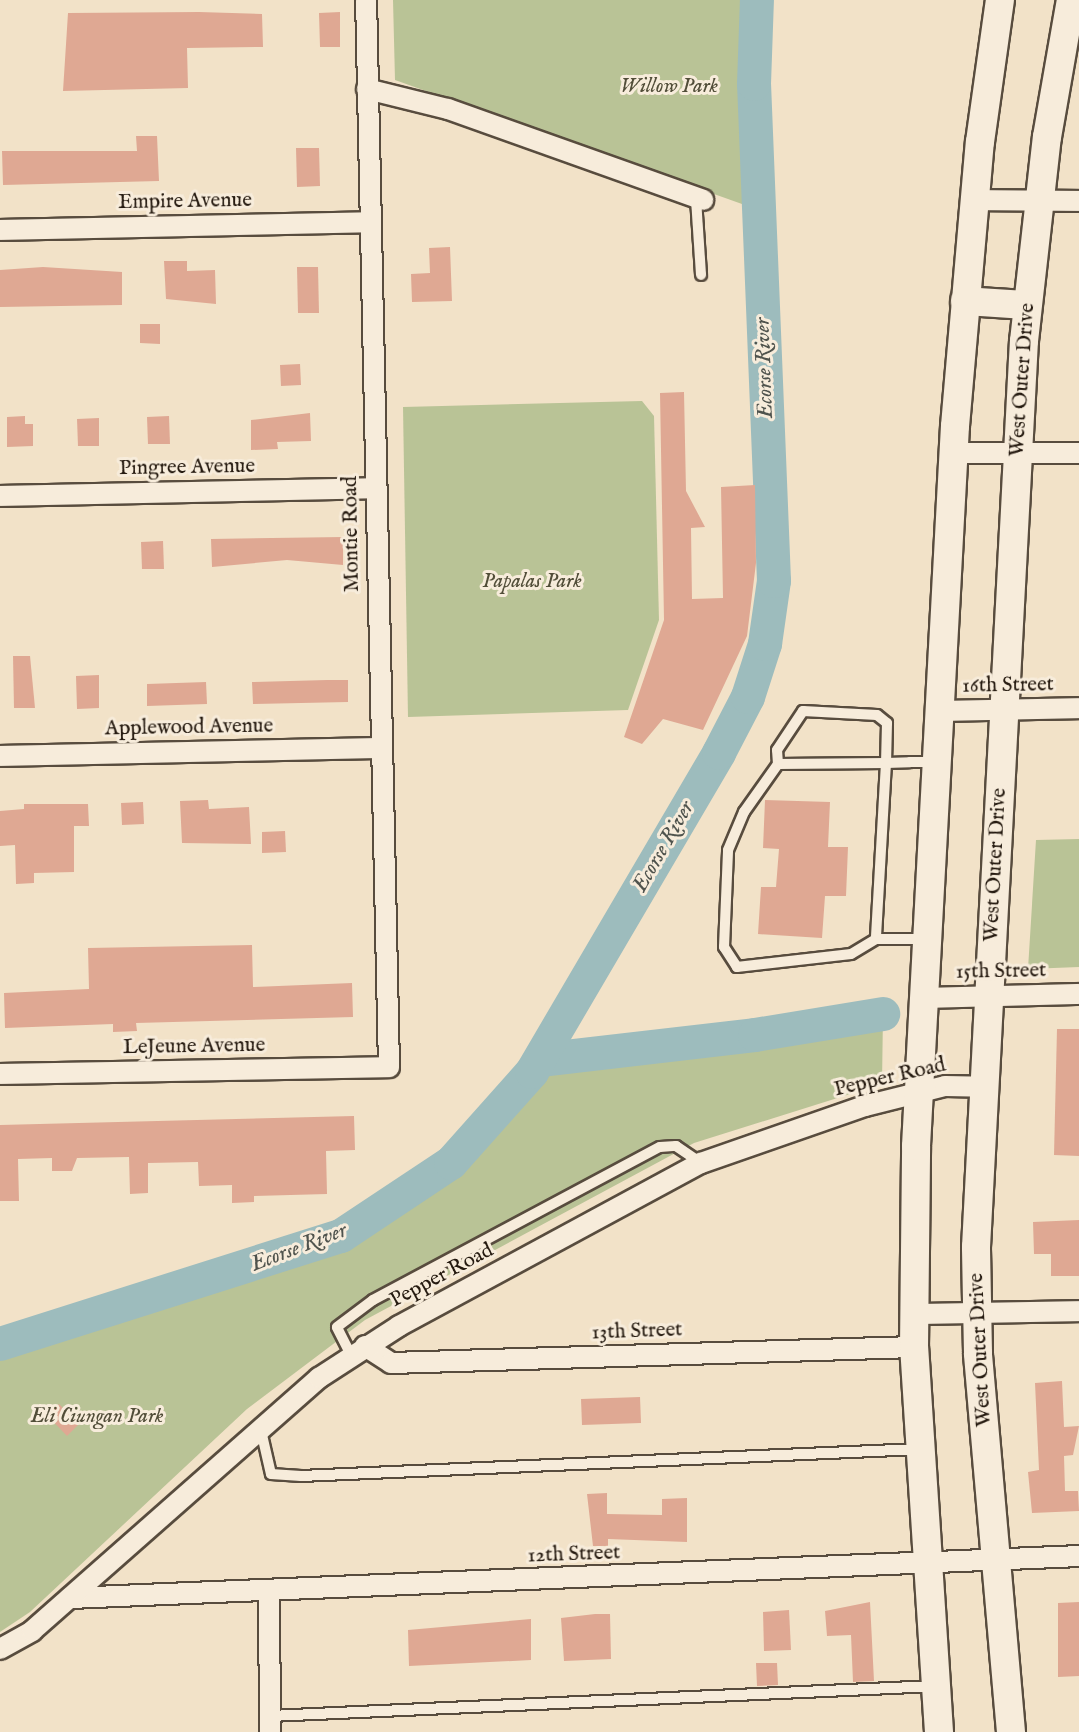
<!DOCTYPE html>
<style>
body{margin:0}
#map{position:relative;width:1079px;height:1732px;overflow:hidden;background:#f2e2c8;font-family:"IM FELL English",serif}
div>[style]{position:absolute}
.green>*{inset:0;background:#b9c396}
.river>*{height:34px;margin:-17px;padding:0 17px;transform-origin:17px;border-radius:17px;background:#9dbcbd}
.building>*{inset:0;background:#dfa893}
.roads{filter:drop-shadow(2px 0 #584c3e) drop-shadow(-2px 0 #584c3e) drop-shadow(0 2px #584c3e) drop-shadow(0 -2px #584c3e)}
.service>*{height:10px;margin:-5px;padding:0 5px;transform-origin:5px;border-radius:5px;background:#f7ecdb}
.minor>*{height:20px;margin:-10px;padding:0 10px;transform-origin:10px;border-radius:10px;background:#f7ecdb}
.secondary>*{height:28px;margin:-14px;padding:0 14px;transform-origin:14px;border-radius:14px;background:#f7ecdb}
span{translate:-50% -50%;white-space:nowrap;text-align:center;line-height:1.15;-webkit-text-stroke:6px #f7ecdb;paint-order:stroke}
.park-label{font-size:21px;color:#514d38;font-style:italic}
.street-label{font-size:21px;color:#251a10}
.water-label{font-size:22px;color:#4f534d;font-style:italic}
</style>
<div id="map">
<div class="green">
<i style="clip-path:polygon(393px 0,755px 0,756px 209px,395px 80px)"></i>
<i style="clip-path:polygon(642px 401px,654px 416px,659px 620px,628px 710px,408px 717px,403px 407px)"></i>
<i style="clip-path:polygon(1079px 839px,1079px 967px,1028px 969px,1036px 840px)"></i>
<i style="clip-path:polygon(883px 1014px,882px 1084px,694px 1143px,365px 1320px,247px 1409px,30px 1612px,0 1632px,0 1344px,341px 1236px,451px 1163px,495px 1120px,540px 1060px,755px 1035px)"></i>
</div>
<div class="river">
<i style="left:540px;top:1060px;width:216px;rotate:-6.6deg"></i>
<i style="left:755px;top:1035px;width:130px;rotate:-9.3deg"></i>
<i style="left:0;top:1344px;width:358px;rotate:-17.6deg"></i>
<i style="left:341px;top:1236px;width:132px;rotate:-33.6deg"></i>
<i style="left:451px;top:1163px;width:122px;rotate:-48.3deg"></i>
<i style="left:532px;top:1072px;width:370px;rotate:-59.6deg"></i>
<i style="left:719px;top:753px;width:63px;rotate:-62.6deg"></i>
<i style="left:748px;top:697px;width:56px;rotate:-72.2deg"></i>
<i style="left:765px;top:644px;width:64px;rotate:-81.9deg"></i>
<i style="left:774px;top:581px;width:497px;rotate:-92.3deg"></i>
<i style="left:754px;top:84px;width:84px;rotate:-88deg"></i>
</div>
<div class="building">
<i style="clip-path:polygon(199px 12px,262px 14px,263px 47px,187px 48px,188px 88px,63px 91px,68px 13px)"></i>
<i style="clip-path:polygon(340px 12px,340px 47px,320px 47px,319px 13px)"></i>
<i style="clip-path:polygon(136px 136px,157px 136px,159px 181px,3px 185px,2px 151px,137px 151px)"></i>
<i style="clip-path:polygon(296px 148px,319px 148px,320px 186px,297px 187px)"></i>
<i style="clip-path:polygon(450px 247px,452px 301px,412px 302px,411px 274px,430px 273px,429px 248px)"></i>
<i style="clip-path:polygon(164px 261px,187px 261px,187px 271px,215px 270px,216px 304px,166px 299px)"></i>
<i style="clip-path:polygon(43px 267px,122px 272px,122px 305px,0 307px,0 270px)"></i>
<i style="clip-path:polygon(297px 267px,318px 267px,319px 313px,298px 313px)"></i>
<i style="clip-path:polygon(140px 324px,160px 324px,160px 344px,140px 343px)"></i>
<i style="clip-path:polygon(300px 364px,301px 385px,281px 386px,280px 365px)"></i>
<i style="clip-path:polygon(684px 392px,686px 491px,705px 527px,691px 528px,692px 599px,723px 598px,721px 487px,755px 485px,756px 563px,747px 636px,703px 730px,663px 719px,642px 744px,624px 737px,664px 620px,660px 393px)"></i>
<i style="clip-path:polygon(310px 413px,311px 441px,277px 442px,278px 449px,251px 450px,251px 420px)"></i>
<i style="clip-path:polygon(25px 416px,25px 424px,33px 424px,33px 446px,7px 447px,7px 417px)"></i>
<i style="clip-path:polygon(169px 416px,170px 444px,148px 444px,147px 417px)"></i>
<i style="clip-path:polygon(99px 418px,99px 446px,78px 446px,77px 419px)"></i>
<i style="clip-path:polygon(343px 537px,343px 565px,287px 560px,212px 567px,211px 539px)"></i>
<i style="clip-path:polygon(163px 541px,164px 569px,142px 569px,141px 542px)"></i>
<i style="clip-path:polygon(13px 656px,30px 656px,35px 708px,14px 708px)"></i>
<i style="clip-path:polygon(99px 675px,99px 708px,77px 709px,76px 676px)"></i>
<i style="clip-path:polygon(327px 680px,348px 680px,348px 702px,253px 704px,252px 682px)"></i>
<i style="clip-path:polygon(206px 682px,207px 704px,147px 706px,147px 684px)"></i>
<i style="clip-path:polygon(208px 800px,209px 809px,249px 807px,251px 844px,182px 843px,180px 801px)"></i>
<i style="clip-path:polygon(765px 800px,830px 802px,828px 847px,848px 847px,846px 896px,825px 896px,822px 938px,758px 934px,761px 887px,776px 887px,779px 849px,763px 848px)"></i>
<i style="clip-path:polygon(143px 802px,144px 824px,122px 825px,121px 803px)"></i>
<i style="clip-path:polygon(24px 804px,88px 804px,89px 826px,74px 826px,74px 872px,34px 873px,34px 883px,16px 884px,15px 845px,0 846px,0 811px,24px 809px)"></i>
<i style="clip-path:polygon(285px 831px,286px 852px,262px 853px,262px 832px)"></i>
<i style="clip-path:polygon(252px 945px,253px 987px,352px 983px,353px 1017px,136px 1023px,137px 1031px,113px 1032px,113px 1024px,5px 1028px,4px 993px,89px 989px,88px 948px)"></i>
<i style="clip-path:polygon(1057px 1029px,1079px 1029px,1079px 1156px,1054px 1155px)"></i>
<i style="clip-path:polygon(354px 1116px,355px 1150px,326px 1151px,327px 1194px,254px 1196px,254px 1202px,232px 1203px,232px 1185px,199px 1186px,198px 1162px,148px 1163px,148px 1193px,130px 1194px,129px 1157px,77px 1158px,72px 1171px,52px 1171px,52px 1158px,18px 1159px,19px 1201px,0 1201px,0 1125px)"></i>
<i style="clip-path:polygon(1079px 1220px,1079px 1276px,1051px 1276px,1051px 1254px,1034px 1254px,1033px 1222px)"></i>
<i style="clip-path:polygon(1062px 1381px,1064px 1427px,1079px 1426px,1073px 1455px,1064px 1456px,1065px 1491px,1078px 1491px,1079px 1511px,1032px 1513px,1028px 1472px,1039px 1470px,1035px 1383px)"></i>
<i style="clip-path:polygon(640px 1397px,641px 1423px,582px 1425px,581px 1399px)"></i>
<i style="clip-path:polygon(59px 1404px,79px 1424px,67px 1436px,47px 1415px)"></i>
<i style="clip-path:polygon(607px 1493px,607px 1514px,662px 1515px,662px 1499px,687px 1498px,687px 1542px,608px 1539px,608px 1546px,593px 1546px,587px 1494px)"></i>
<i style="clip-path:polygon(870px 1602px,874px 1681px,853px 1682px,851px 1635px,827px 1636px,825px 1611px)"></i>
<i style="clip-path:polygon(1079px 1602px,1079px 1676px,1058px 1677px,1058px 1603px)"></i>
<i style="clip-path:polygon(789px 1610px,791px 1650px,764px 1651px,763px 1612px)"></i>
<i style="clip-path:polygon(595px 1614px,610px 1614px,611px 1659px,564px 1661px,561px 1618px)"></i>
<i style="clip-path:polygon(531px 1619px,531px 1660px,409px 1666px,408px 1630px)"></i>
<i style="clip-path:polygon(756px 1663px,777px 1663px,778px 1685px,757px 1686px)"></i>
</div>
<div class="roads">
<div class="service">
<i style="left:696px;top:199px;width:76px;rotate:86.2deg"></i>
<i style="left:778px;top:764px;width:14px;rotate:-94deg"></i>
<i style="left:777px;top:750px;width:47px;rotate:-56.3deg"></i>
<i style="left:803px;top:711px;width:74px;rotate:3.1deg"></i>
<i style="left:877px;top:715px;width:13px;rotate:39deg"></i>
<i style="left:887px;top:723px;width:40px;rotate:91.4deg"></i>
<i style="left:886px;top:763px;width:176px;rotate:93.3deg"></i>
<i style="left:876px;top:939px;width:29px;rotate:149deg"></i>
<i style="left:851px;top:954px;width:115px;rotate:173.5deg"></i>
<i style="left:737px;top:967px;width:24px;rotate:-123deg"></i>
<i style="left:724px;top:947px;width:97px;rotate:-87.6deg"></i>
<i style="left:728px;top:850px;width:41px;rotate:-67.2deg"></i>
<i style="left:744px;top:812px;width:59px;rotate:-54.7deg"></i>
<i style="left:778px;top:764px;width:108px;rotate:-0.5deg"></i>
<i style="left:886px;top:763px;width:24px;rotate:-2deg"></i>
<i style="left:910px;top:762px;width:25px"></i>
<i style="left:876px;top:939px;width:51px"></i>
<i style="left:351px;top:1355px;width:31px;rotate:-117deg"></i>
<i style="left:337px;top:1327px;width:45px;rotate:-36.9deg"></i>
<i style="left:373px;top:1300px;width:325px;rotate:-28.1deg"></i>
<i style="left:660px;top:1147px;width:16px;rotate:-4deg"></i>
<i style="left:676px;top:1146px;width:30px;rotate:34deg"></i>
<i style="left:260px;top:1426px;width:49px;rotate:77.1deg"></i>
<i style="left:271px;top:1474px;width:30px;rotate:4deg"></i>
<i style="left:301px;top:1476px;width:620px;rotate:-2.5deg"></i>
<i style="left:270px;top:1716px;width:666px;rotate:-2.58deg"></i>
</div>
<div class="minor">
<i style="left:367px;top:89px;width:83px;rotate:13.9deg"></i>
<i style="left:448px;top:109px;width:271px;rotate:19.6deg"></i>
<i style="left:974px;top:200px;width:105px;rotate:0.5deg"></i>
<i style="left:0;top:230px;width:371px;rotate:-1.2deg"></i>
<i style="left:953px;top:453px;width:126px"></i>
<i style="left:0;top:496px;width:375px;rotate:-1.2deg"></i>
<i style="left:938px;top:711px;width:141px;rotate:-1.2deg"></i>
<i style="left:0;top:756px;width:380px;rotate:-1.2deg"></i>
<i style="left:924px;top:998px;width:155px;rotate:-1.5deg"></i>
<i style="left:0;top:1074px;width:389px;rotate:-1deg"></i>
<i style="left:389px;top:1067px;width:1067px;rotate:-91.23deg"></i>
<i style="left:915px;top:1314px;width:164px;rotate:-1deg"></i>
<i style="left:365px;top:1346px;width:31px;rotate:33deg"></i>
<i style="left:391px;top:1363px;width:523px;rotate:-1.75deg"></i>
<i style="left:269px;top:1591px;width:141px;rotate:89.6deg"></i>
<i style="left:70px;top:1598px;width:1010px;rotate:-2.38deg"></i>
<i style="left:0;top:1649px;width:37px;rotate:-29deg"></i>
<i style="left:32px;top:1631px;width:383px;rotate:-41.4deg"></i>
<i style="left:319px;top:1378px;width:95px;rotate:-33deg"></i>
<i style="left:399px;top:1326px;width:343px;rotate:-28.4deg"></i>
<i style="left:701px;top:1163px;width:174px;rotate:-19.2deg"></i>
<i style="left:865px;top:1106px;width:82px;rotate:-14deg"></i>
<i style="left:945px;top:1086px;width:39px;rotate:1deg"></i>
</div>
<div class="secondary">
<i style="left:965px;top:301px;width:62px;rotate:3.7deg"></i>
<i style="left:939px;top:1732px;width:386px;rotate:-93.7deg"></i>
<i style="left:914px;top:1347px;width:201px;rotate:-89.4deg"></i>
<i style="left:916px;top:1146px;width:721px;rotate:-86.9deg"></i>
<i style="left:955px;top:426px;width:285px;rotate:-85deg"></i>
<i style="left:980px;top:142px;width:143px;rotate:-82deg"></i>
<i style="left:1011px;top:1732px;width:380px;rotate:-95deg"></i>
<i style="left:978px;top:1353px;width:106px;rotate:-91.1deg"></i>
<i style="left:976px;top:1247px;width:907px;rotate:-86.97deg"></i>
<i style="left:1024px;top:341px;width:205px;rotate:-83.6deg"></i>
<i style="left:1047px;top:137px;width:139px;rotate:-80.1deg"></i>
</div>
</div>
<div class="park-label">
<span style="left:669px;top:87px">Willow Park</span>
<span style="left:532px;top:582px">Papalas Park</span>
<span style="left:97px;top:1417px">Eli Ciungan Park</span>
</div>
<div class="street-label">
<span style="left:185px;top:202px;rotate:-1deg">Empire Avenue</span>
<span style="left:1023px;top:380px;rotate:-86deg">West Outer Drive</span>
<span style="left:187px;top:468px;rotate:-1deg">Pingree Avenue</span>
<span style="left:352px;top:534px;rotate:-91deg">Montie Road</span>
<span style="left:1008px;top:686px;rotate:-1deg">16th Street</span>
<span style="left:189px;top:728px;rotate:-1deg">Applewood Avenue</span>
<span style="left:996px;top:865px;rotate:-87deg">West Outer Drive</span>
<span style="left:1001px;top:972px;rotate:-1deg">15th Street</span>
<span style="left:194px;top:1047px;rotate:-1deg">LeJeune Avenue</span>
<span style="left:890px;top:1078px;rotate:-13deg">Pepper Road</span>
<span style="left:442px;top:1276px;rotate:-28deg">Pepper Road</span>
<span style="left:637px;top:1332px;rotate:-2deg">13th Street</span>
<span style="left:981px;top:1350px;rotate:-93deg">West Outer Drive</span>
<span style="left:574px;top:1555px;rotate:-2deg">12th Street</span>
</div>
<div class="water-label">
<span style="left:765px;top:368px;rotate:-92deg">Ecorse River</span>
<span style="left:664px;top:847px;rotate:-60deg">Ecorse River</span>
<span style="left:299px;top:1248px;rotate:-21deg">Ecorse River</span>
</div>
</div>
